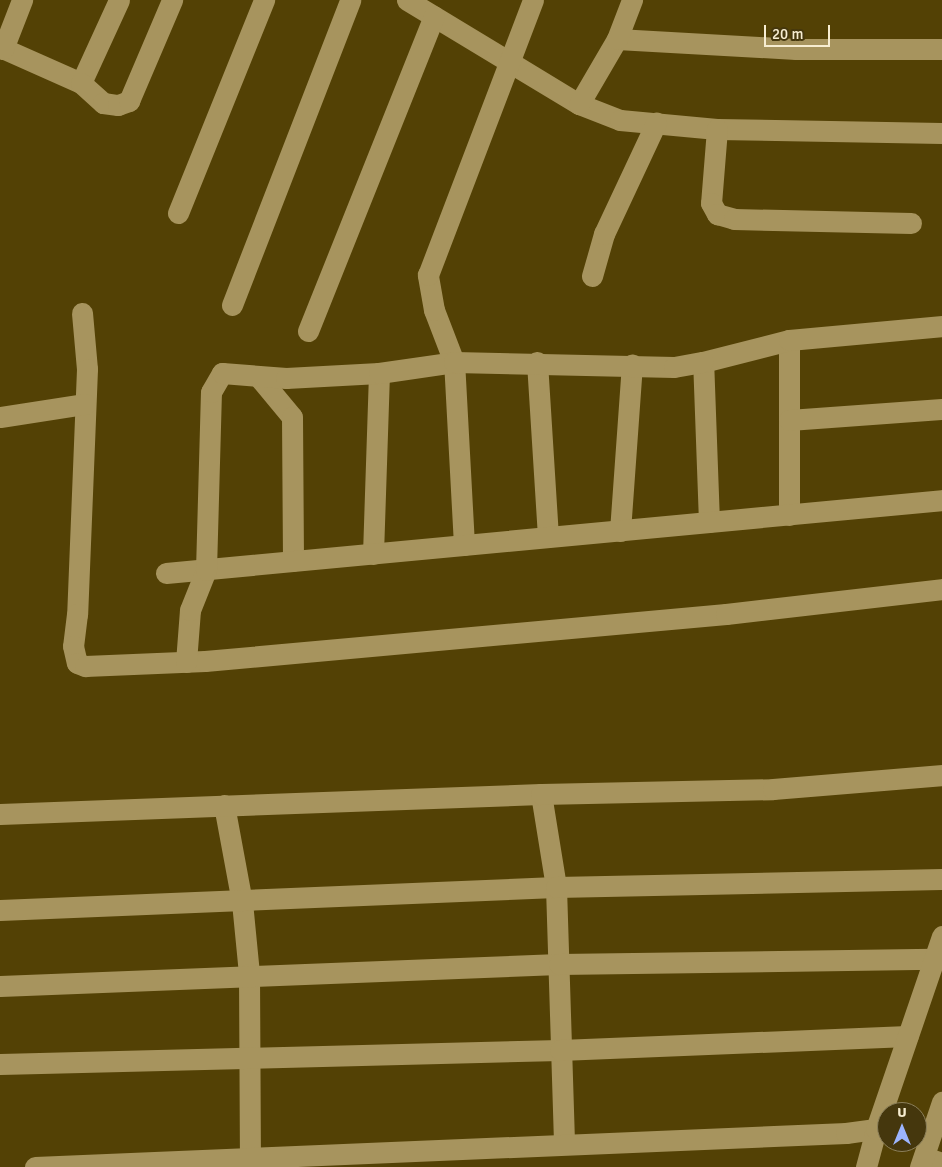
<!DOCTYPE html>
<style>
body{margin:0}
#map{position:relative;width:942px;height:1167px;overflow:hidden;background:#534105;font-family:Signika,sans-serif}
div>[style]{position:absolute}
.street>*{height:21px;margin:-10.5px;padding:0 10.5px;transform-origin:10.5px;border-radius:10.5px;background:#a7945e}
span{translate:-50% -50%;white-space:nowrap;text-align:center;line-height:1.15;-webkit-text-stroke:5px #45370d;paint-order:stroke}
.north{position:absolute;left:877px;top:1102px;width:50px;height:50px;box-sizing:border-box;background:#45370d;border:1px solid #8c805b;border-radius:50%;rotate:0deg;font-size:14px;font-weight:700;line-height:20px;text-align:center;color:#f7edd1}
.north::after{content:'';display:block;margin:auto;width:18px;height:22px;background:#9cb4fd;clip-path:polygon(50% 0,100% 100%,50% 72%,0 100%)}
.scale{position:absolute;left:764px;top:25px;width:66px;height:22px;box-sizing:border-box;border:2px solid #f7edd1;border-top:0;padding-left:6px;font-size:15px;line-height:18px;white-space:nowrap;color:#f7edd1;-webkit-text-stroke:4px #45370d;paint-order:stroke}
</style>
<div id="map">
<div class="street">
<i style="left:407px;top:0;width:201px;rotate:31.2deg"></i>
<i style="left:579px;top:104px;width:44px;rotate:21.3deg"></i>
<i style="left:620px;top:120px;width:97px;rotate:5.3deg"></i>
<i style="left:717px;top:129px;width:225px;rotate:1deg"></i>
<i style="left:617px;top:39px;width:179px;rotate:3.2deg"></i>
<i style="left:796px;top:49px;width:146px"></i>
<i style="left:0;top:47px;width:89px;rotate:24deg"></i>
<i style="left:81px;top:83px;width:91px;rotate:-65.4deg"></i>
<i style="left:3px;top:49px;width:53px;rotate:-68.8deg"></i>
<i style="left:81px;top:83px;width:30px;rotate:42deg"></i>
<i style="left:103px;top:103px;width:15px;rotate:8deg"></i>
<i style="left:118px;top:105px;width:12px;rotate:-20deg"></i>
<i style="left:129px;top:101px;width:110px;rotate:-66.9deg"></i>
<i style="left:579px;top:104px;width:75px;rotate:-59.7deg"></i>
<i style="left:617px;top:39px;width:42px;rotate:-69deg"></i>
<i style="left:717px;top:129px;width:74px;rotate:94.6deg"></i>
<i style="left:711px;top:203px;width:13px;rotate:61deg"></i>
<i style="left:717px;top:214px;width:18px;rotate:16deg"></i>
<i style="left:734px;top:219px;width:177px;rotate:1.3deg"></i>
<i style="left:178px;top:213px;width:230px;rotate:-68deg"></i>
<i style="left:592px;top:276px;width:44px;rotate:-74.1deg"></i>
<i style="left:604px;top:234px;width:123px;rotate:-64.9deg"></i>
<i style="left:232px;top:305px;width:327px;rotate:-68.8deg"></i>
<i style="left:82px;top:313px;width:56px;rotate:84.9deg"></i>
<i style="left:87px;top:369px;width:245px;rotate:92.3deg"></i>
<i style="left:77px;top:614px;width:32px;rotate:97deg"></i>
<i style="left:73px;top:646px;width:17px;rotate:77deg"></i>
<i style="left:77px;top:663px;width:9px;rotate:21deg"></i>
<i style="left:85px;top:666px;width:120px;rotate:-2.4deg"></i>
<i style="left:205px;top:661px;width:523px;rotate:-5.15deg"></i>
<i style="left:726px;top:614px;width:217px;rotate:-6.6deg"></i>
<i style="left:308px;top:331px;width:339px;rotate:-68.2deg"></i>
<i style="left:789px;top:340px;width:175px;rotate:90deg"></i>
<i style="left:537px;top:362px;width:175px;rotate:86.4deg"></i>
<i style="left:258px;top:376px;width:53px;rotate:50.3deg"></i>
<i style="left:292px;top:417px;width:144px;rotate:89.6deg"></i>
<i style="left:0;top:417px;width:86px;rotate:-8.7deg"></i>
<i style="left:789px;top:420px;width:153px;rotate:-4.1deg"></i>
<i style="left:709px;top:522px;width:160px;rotate:-92.1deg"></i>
<i style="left:703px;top:362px;width:89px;rotate:-14.3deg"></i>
<i style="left:789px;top:340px;width:154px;rotate:-5.2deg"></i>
<i style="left:620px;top:531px;width:167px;rotate:-85.9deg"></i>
<i style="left:464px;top:545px;width:183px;rotate:-93.1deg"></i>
<i style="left:454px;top:362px;width:56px;rotate:-111deg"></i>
<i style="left:434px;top:310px;width:36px;rotate:-100deg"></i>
<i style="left:428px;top:275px;width:294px;rotate:-69.1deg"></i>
<i style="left:373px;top:554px;width:181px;rotate:-88.1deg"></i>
<i style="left:166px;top:573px;width:779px;rotate:-5.37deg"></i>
<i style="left:186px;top:662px;width:52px;rotate:-85.6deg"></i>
<i style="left:190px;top:610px;width:43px;rotate:-68.2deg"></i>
<i style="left:206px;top:570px;width:178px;rotate:-88.4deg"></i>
<i style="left:211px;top:392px;width:22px;rotate:-60deg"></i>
<i style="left:222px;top:373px;width:64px;rotate:4.5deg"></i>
<i style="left:286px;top:378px;width:93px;rotate:-3.1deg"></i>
<i style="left:379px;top:373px;width:76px;rotate:-8.3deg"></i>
<i style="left:454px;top:362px;width:220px;rotate:1.3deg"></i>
<i style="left:674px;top:367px;width:29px;rotate:-10deg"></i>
<i style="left:541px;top:794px;width:94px;rotate:80.8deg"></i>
<i style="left:556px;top:887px;width:257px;rotate:88.2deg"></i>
<i style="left:224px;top:805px;width:99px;rotate:79.5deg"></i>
<i style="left:242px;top:902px;width:72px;rotate:84.4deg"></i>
<i style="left:249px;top:974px;width:184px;rotate:89.7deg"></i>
<i style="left:250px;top:1158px;width:9px;rotate:108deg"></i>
<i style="left:0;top:814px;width:541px;rotate:-2.12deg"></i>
<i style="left:541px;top:794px;width:232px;rotate:-1.2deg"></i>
<i style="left:773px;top:789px;width:170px;rotate:-4.7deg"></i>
<i style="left:0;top:910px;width:556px;rotate:-2.37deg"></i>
<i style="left:556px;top:887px;width:386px;rotate:-1.2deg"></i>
<i style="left:0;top:986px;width:559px;rotate:-2.25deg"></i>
<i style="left:559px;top:964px;width:375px;rotate:-0.8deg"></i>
<i style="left:0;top:1064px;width:560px;rotate:-1.43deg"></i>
<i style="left:560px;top:1050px;width:348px;rotate:-2.3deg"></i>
<i style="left:924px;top:1157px;width:19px;rotate:18deg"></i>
<i style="left:35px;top:1167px;width:812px;rotate:-2.4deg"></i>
<i style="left:846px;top:1133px;width:30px;rotate:-8deg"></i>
<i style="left:866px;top:1167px;width:39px;rotate:-75deg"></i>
<i style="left:876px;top:1129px;width:204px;rotate:-71.1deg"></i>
<i style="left:920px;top:1167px;width:69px;rotate:-71.3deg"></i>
</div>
<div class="north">U</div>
<div class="scale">20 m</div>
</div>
